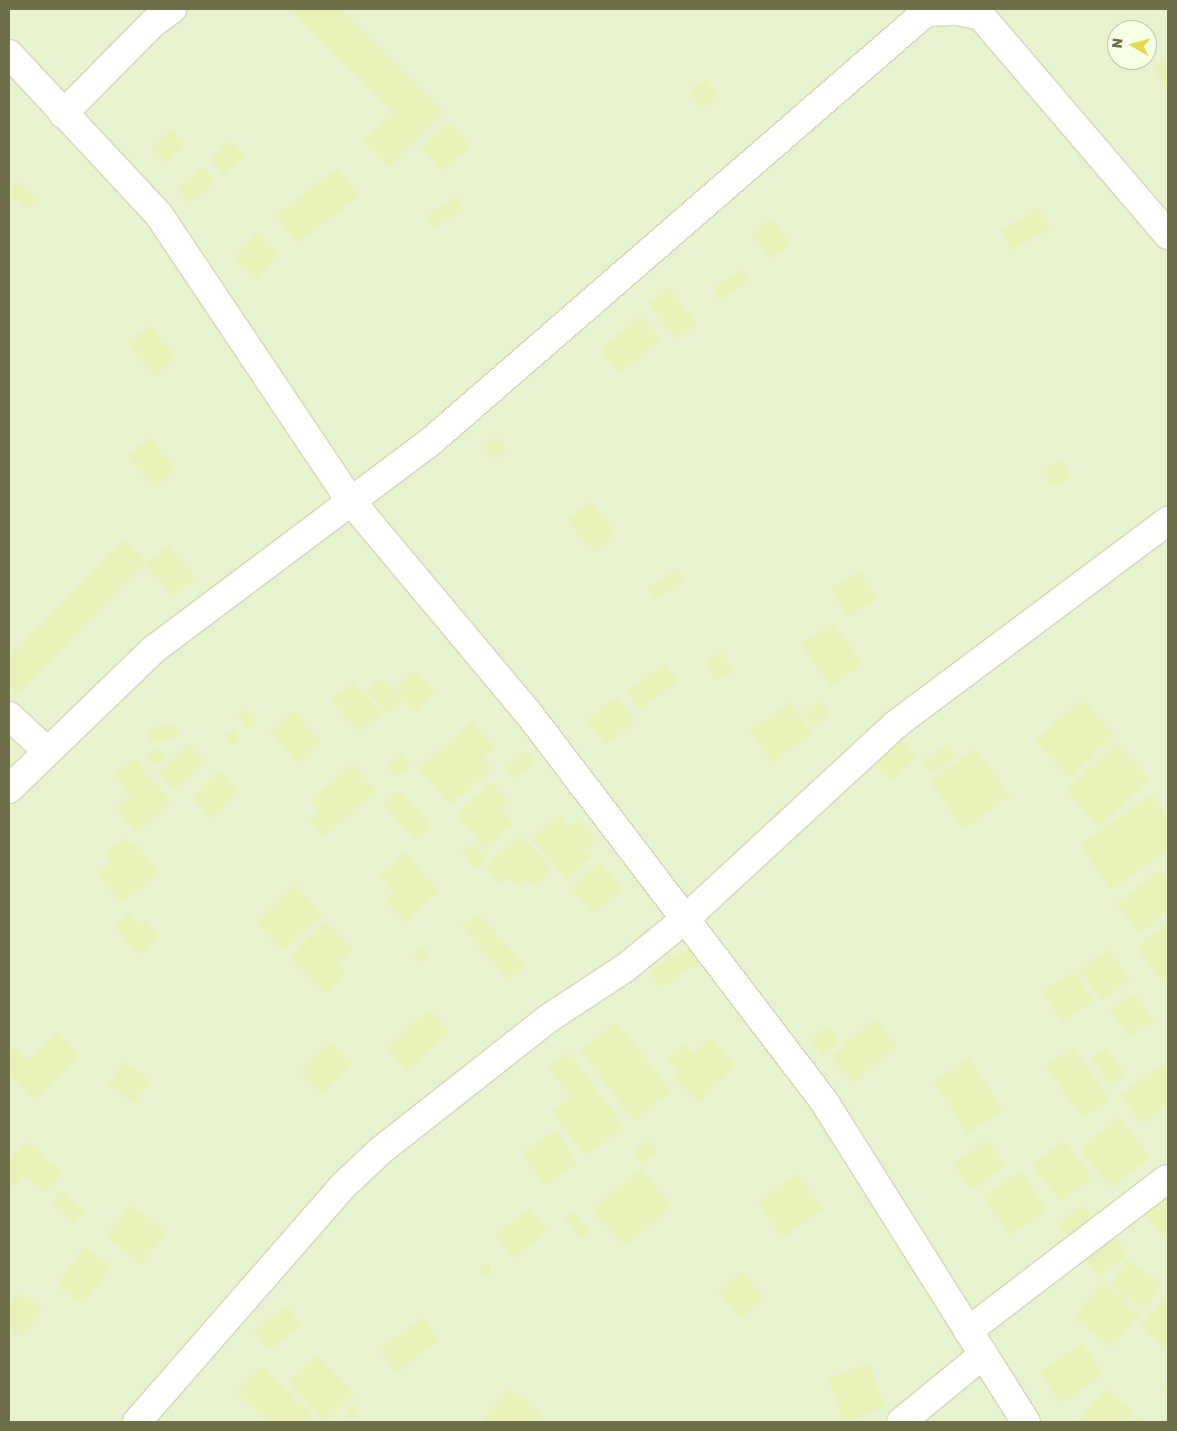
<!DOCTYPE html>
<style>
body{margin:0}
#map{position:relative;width:1177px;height:1431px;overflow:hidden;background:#f2fbdf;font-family:Rubik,sans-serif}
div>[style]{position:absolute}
.residential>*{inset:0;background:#e8f2ce}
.building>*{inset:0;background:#e9f0b8}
.roads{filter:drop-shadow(1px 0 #d2d9b7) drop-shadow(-1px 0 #d2d9b7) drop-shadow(0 1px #d2d9b7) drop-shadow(0 -1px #d2d9b7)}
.street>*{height:28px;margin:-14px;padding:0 14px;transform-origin:14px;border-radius:14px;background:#fff}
span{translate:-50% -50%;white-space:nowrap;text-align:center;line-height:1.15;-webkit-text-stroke:4.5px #f6ffe5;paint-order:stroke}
.frame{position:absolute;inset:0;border:10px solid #6d7048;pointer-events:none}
.north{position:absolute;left:1107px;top:20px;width:50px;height:50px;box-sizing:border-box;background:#f6ffe5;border:1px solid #bfc6a6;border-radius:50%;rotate:277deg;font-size:14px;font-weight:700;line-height:20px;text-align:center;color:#6d7048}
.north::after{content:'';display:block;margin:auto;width:18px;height:22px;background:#e3db47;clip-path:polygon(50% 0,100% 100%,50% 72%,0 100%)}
</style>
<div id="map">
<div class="residential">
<i style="clip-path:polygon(evenodd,9px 9px,1168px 9px,1168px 1422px,9px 1422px,9px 9px,1117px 30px,1147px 30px,1147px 60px,1117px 60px,1117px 30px)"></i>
</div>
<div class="building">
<i style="clip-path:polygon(290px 9px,340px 9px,418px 87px,408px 96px,418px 87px,443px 112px,388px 167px,363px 141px,394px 112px)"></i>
<i style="clip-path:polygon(1168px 60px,1168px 95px,1153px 68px)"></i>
<i style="clip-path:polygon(706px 79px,718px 96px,701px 109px,689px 90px)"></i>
<i style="clip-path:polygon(450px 123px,470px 147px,441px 171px,421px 147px)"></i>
<i style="clip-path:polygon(172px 129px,186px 144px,166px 163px,151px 149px)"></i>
<i style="clip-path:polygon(230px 140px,244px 155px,224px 175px,210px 160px)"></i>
<i style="clip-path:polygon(202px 166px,215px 182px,190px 204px,177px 189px)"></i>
<i style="clip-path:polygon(337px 168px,359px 196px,298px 243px,276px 215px)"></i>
<i style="clip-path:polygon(18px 181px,37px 199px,28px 210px,9px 193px)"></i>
<i style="clip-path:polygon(456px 196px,463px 208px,435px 228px,426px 216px)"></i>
<i style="clip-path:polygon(1039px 208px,1051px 228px,1012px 250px,1001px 230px)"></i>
<i style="clip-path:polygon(772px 219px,790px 244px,770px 259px,751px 233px)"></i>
<i style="clip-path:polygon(257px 232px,280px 253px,257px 278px,234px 258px)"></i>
<i style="clip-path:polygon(741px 269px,749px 281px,719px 301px,712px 289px)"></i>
<i style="clip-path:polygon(668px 287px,697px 324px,677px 340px,648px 304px)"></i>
<i style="clip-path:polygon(641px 315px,660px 339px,620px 373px,600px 349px)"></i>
<i style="clip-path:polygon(149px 325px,176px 357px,154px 376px,127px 343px)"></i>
<i style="clip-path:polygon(496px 436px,507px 449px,495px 460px,483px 448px)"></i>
<i style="clip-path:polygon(149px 437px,176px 469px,155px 488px,127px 456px)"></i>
<i style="clip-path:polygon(1063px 460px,1070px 478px,1051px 486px,1044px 469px)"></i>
<i style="clip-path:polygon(589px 501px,616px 533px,594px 552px,567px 520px)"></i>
<i style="clip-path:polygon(123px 539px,146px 561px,18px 694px,9px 685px,9px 658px)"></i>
<i style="clip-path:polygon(168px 545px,195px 577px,173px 596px,146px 564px)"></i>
<i style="clip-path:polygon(677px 568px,684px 580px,655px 599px,647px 588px)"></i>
<i style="clip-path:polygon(860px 571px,877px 599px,848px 617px,831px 589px)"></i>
<i style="clip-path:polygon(833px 623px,862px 664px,831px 687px,801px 645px)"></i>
<i style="clip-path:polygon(722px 652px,733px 672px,716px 681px,706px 661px)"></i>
<i style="clip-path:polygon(665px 663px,678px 682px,640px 709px,627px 691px)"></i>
<i style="clip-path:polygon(415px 670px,435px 691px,414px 712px,394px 691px)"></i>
<i style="clip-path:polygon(380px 678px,401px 701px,387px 714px,367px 691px)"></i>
<i style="clip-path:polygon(354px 682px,381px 714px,359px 733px,331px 700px)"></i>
<i style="clip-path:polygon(616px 697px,636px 721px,607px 745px,587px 721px)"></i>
<i style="clip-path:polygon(1082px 699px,1115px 736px,1069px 778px,1035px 740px)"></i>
<i style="clip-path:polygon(820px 700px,830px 714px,814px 726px,804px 712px)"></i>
<i style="clip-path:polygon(789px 702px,812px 732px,773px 763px,749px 732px)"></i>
<i style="clip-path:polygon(246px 708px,258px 720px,249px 729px,237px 718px)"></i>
<i style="clip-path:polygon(293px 711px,321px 742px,298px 763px,269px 733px)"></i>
<i style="clip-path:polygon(472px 721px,495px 748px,482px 758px,492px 769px,450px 805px,418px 768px)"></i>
<i style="clip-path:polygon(175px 724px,178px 737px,151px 743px,148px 729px)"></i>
<i style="clip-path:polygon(234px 730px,240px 739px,230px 746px,224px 736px)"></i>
<i style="clip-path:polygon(896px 736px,917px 756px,892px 782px,871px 762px)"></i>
<i style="clip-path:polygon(947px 743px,955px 756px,931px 774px,922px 762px)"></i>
<i style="clip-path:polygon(1116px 743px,1149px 779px,1099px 827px,1066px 791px)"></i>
<i style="clip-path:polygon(189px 744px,205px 761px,174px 790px,158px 773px)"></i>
<i style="clip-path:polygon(154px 747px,165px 756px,156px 767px,145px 757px)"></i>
<i style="clip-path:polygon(975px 749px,1010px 795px,964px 829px,930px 782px)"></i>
<i style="clip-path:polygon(526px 751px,536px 763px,515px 780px,505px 768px)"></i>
<i style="clip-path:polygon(401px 754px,411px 765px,396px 778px,386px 766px)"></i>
<i style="clip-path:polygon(133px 758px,171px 802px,137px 833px,116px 809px,131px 794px,113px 774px)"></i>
<i style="clip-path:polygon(352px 764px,376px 791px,324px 837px,309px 819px,319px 810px,310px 800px)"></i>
<i style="clip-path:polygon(218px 771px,238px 791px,212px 818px,192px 798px)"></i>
<i style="clip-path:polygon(492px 782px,508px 801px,500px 808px,513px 824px,485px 848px,456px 813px)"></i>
<i style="clip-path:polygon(397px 791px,432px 826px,418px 841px,383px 805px)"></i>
<i style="clip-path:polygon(1152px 794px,1168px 819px,1168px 850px,1111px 890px,1080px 844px)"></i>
<i style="clip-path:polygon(559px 815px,570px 828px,579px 821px,596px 840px,587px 848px,593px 855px,566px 879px,532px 839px)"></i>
<i style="clip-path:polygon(520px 835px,552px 869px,533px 887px,526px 880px,518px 887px,509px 878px,501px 885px,485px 867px)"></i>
<i style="clip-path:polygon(124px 837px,132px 846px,135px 843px,159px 872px,121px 903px,97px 874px,111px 863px,104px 854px)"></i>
<i style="clip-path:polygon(474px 843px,487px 858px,474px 869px,462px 853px)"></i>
<i style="clip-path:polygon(404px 852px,439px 891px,405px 923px,384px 899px,393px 891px,380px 874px)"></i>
<i style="clip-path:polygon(600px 862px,622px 889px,593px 914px,571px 888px)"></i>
<i style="clip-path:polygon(1161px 869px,1168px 879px,1168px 911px,1139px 934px,1116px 904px)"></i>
<i style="clip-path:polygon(296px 885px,322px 914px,282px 951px,256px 921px)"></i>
<i style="clip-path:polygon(127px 913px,138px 925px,144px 919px,160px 936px,140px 955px,114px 927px)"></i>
<i style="clip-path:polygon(478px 913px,525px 966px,509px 980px,462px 927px)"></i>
<i style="clip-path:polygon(324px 921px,353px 949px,338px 965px,345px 973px,326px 994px,289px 958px)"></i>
<i style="clip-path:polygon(1168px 922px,1168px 988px,1136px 949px)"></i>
<i style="clip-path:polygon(422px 946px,429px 955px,419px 963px,413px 954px)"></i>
<i style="clip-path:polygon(689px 948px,698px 964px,660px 988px,650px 971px)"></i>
<i style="clip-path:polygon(1108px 949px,1130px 979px,1102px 1001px,1079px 970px)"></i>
<i style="clip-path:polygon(1074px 972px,1093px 1001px,1062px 1022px,1042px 992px)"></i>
<i style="clip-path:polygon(1134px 993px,1154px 1020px,1130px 1038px,1110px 1011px)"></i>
<i style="clip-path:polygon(430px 1009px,450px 1032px,407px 1071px,386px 1048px)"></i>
<i style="clip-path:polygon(875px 1019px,897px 1046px,853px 1083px,831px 1056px)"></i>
<i style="clip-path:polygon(616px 1022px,671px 1091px,634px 1120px,580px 1050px)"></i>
<i style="clip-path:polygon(827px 1026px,839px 1042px,822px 1055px,810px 1039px)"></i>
<i style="clip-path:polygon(57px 1032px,80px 1055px,35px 1100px,9px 1074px,9px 1053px,15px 1047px,28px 1060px)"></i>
<i style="clip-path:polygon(709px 1038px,736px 1065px,700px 1103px,673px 1077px,679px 1071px,667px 1059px,683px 1043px,693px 1054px)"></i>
<i style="clip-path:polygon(331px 1041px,353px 1063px,322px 1094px,301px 1072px)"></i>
<i style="clip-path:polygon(1073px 1047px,1109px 1100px,1082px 1118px,1046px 1065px)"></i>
<i style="clip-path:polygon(1106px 1047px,1125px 1074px,1110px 1085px,1091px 1058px)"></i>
<i style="clip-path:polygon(568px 1052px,624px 1127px,586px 1156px,552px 1112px,571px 1097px,548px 1067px)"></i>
<i style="clip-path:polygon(969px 1058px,1003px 1110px,967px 1134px,934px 1081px)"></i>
<i style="clip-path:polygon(125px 1062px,151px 1081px,134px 1103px,108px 1085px)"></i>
<i style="clip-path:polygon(1162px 1064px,1168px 1072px,1168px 1106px,1142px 1124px,1120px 1094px)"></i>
<i style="clip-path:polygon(1119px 1117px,1150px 1157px,1111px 1188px,1080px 1148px)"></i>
<i style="clip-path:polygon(555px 1130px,577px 1163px,544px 1186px,522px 1153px)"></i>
<i style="clip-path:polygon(648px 1139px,658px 1152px,642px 1164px,633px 1152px)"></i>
<i style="clip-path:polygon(986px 1140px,1005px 1165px,973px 1190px,953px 1165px)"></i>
<i style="clip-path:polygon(1063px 1140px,1093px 1177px,1062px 1202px,1032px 1165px)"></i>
<i style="clip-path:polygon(26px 1141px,62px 1173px,44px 1193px,23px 1175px,15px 1186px,9px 1181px,9px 1162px)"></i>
<i style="clip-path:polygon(640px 1168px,672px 1206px,625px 1247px,592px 1210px)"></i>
<i style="clip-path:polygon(1020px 1171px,1047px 1210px,1010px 1236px,983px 1197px)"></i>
<i style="clip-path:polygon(796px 1174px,824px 1208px,784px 1238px,757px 1204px)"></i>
<i style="clip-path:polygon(1168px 1189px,1168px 1243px,1142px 1213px)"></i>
<i style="clip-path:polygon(62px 1190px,84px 1211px,74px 1223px,52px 1202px)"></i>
<i style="clip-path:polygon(131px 1204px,166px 1233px,141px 1264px,106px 1236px)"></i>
<i style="clip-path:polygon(1081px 1205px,1095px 1222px,1072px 1242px,1057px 1225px)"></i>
<i style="clip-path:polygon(528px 1208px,547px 1231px,514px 1259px,495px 1236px)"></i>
<i style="clip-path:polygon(573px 1212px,590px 1232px,581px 1239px,564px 1219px)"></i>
<i style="clip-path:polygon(1110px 1230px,1128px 1254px,1100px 1276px,1081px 1253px)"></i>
<i style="clip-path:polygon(85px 1246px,112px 1267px,82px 1305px,56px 1285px)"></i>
<i style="clip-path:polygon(1127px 1260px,1162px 1284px,1144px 1310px,1110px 1286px)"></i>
<i style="clip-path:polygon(481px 1264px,491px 1266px,489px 1275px,479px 1273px)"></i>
<i style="clip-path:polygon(742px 1272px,764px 1297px,740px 1318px,718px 1293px)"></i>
<i style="clip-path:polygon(1103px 1283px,1140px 1313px,1112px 1348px,1074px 1318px)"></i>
<i style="clip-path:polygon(21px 1292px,43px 1310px,21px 1337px,9px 1326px,9px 1307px)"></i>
<i style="clip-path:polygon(1168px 1294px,1168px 1349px,1167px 1350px,1140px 1326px)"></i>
<i style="clip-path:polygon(286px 1306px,301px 1326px,269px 1350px,254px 1330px)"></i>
<i style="clip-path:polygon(421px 1317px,439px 1339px,397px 1373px,379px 1351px)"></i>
<i style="clip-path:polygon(1082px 1343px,1103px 1375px,1061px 1404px,1040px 1372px)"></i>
<i style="clip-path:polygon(316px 1354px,354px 1393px,325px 1421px,288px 1382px)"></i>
<i style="clip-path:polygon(869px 1363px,885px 1407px,844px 1422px,828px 1378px)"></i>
<i style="clip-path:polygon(262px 1366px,312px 1414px,303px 1422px,268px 1422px,237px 1392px)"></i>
<i style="clip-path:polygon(1168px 1383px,1168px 1396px,1161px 1390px)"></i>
<i style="clip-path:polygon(509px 1388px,542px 1414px,535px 1422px,482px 1422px)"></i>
<i style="clip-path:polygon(1105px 1389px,1133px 1412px,1124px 1422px,1077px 1422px)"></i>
<i style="clip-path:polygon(352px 1403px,360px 1411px,352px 1420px,344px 1411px)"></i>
<i style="clip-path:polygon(1137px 1417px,1143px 1422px,1132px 1422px)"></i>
</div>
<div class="roads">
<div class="street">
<i style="left:9px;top:54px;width:220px;rotate:47deg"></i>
<i style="left:159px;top:215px;width:343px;rotate:56.2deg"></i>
<i style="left:350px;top:500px;width:279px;rotate:50.1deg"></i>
<i style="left:529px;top:714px;width:489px;rotate:52.7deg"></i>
<i style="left:825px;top:1103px;width:377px;rotate:57.8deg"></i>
<i style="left:63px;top:114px;width:128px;rotate:-45.3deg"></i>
<i style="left:153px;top:23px;width:24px;rotate:-36deg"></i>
<i style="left:9px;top:716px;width:52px;rotate:42.6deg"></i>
<i style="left:9px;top:789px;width:200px;rotate:-44deg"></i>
<i style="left:153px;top:650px;width:345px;rotate:-36.9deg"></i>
<i style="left:429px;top:443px;width:658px;rotate:-40.93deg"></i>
<i style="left:926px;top:12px;width:32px;rotate:-2deg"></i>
<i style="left:958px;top:11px;width:24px;rotate:12deg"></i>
<i style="left:981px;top:16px;width:288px;rotate:49.5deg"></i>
<i style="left:968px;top:1331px;width:250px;rotate:-37.4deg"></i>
<i style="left:137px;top:1422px;width:313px;rotate:-48.9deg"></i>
<i style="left:343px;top:1186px;width:51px;rotate:-43.4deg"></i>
<i style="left:380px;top:1151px;width:215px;rotate:-38.2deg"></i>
<i style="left:549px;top:1018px;width:91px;rotate:-33.3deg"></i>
<i style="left:625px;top:968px;width:76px;rotate:-39.1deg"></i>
<i style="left:684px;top:920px;width:287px;rotate:-42.7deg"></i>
<i style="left:895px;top:725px;width:341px;rotate:-36.8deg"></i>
<i style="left:901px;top:1422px;width:106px;rotate:-39.3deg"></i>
</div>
</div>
<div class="frame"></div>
<div class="north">N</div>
</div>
